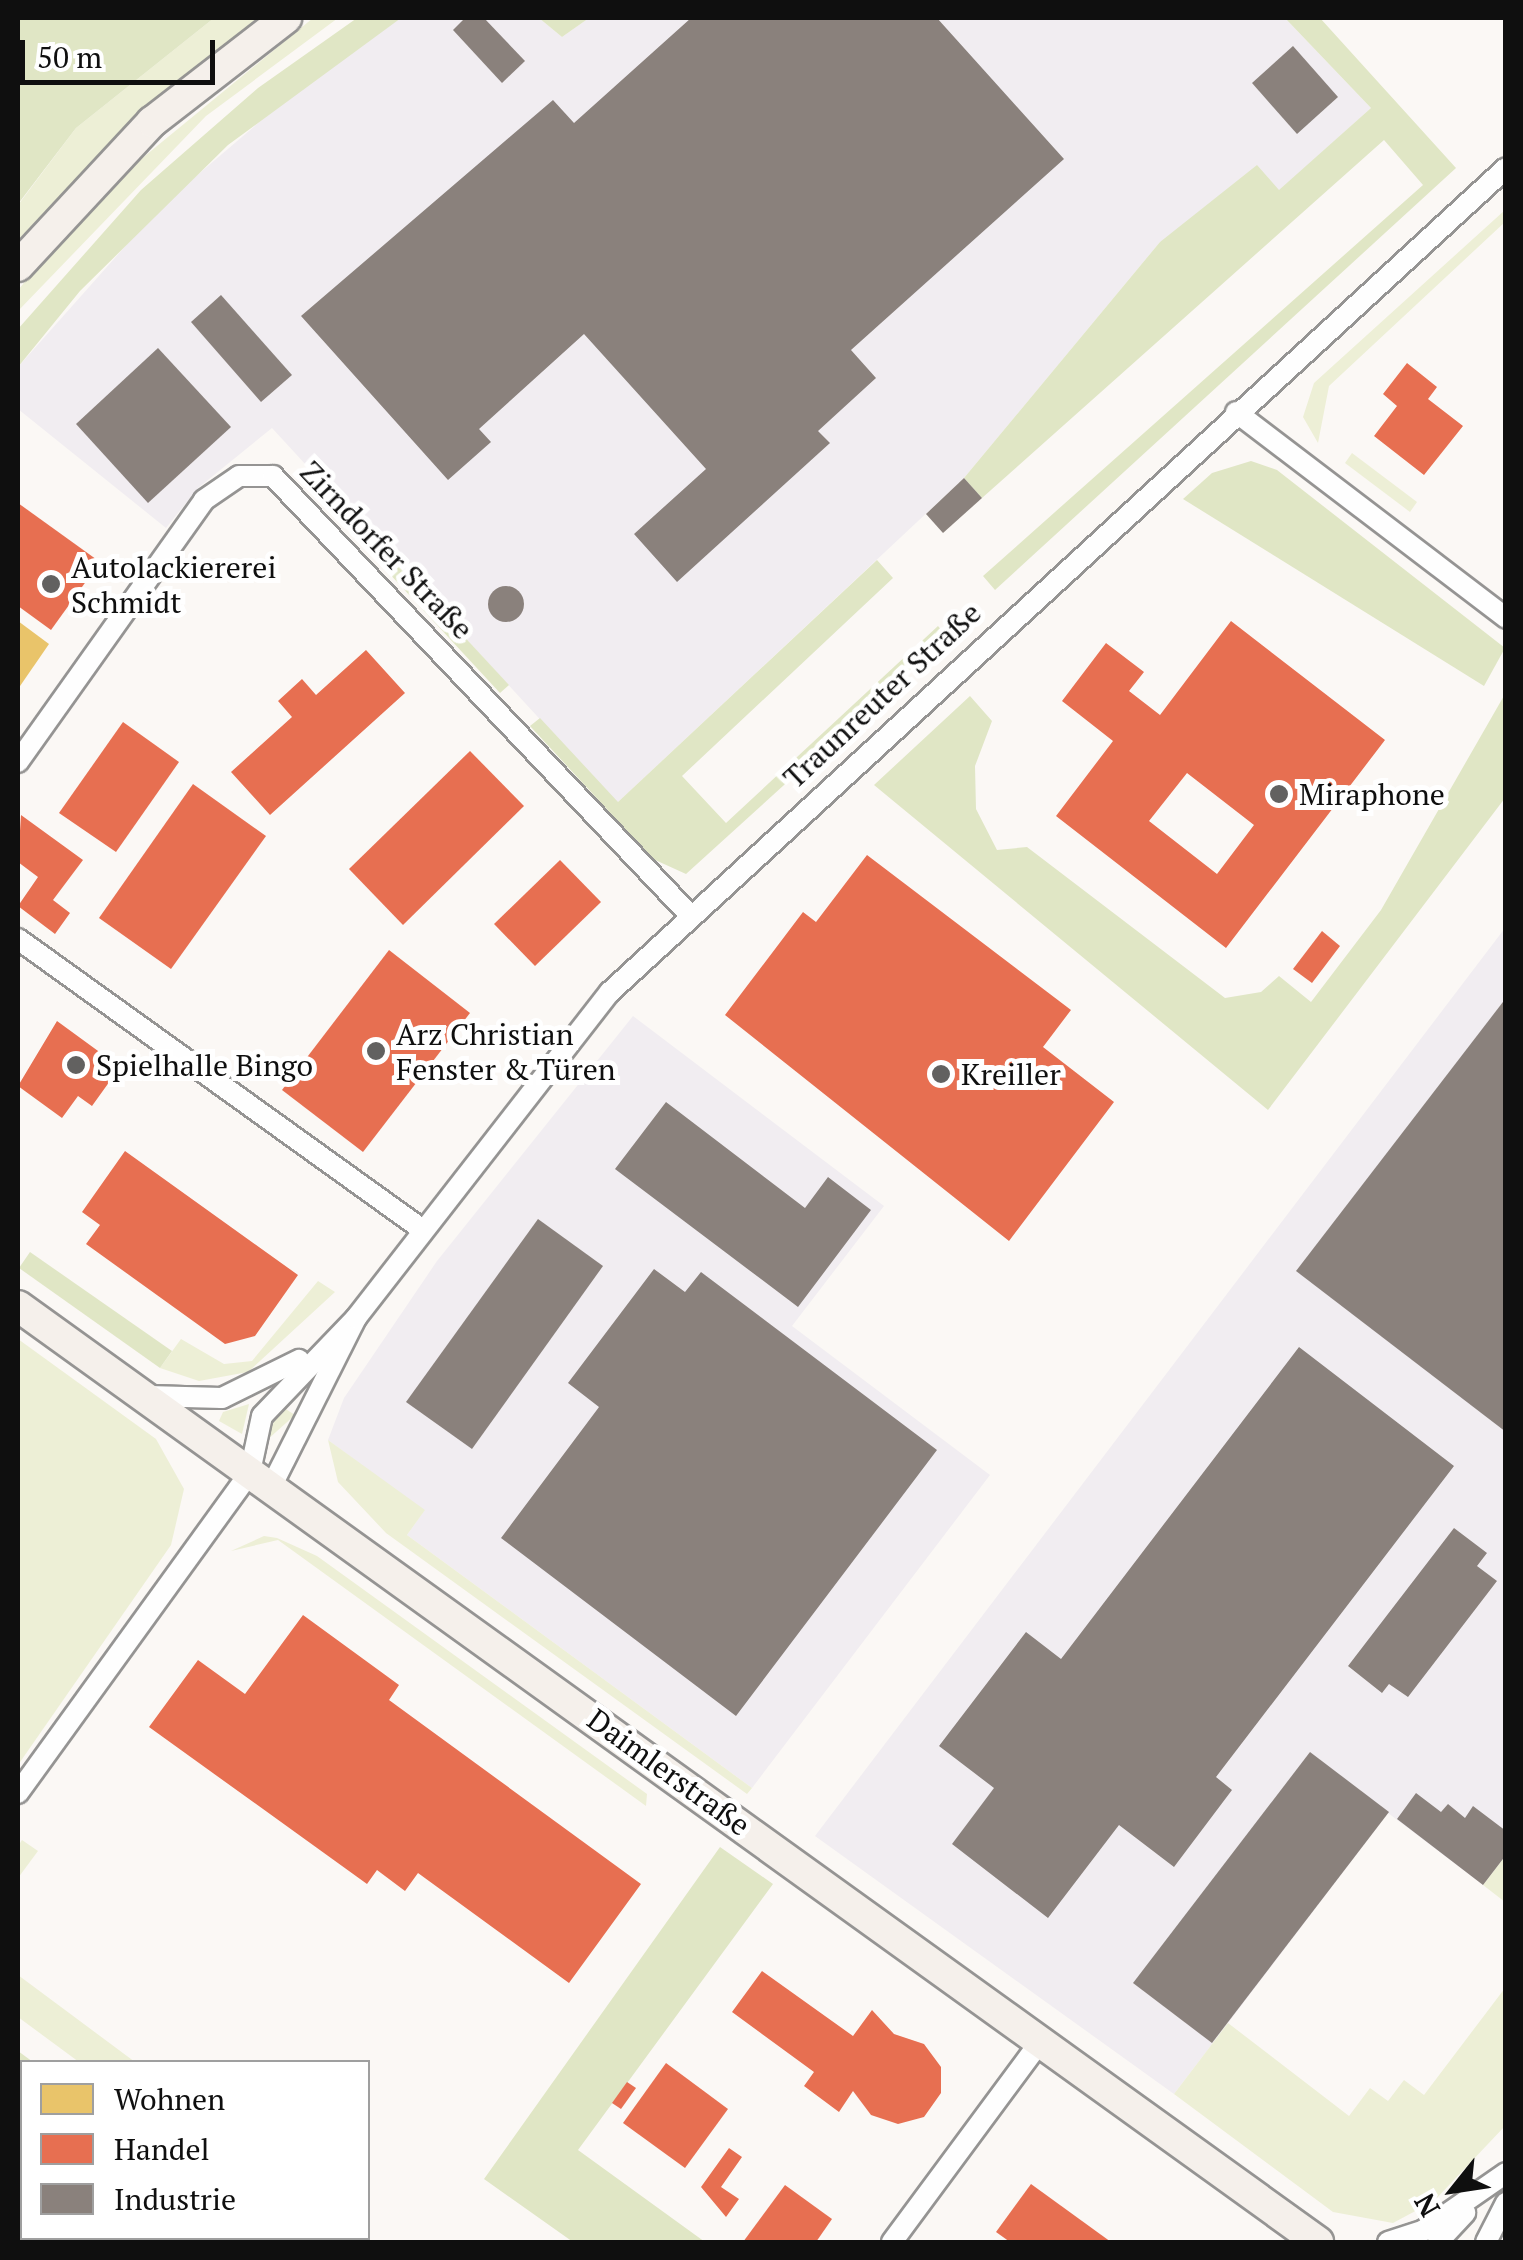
<!DOCTYPE html>
<meta charset="utf-8">
<style>
body{margin:0}
#map{position:relative;width:1523px;height:2260px;overflow:hidden;background:#fbf8f5;font-family:"PT Serif",serif}
div>[style]{position:absolute}
.industrial>*{inset:0;background:#f1edf1}
.green>*{inset:0;background:#edefd6}
.forest>*{inset:0;background:#e0e6c5}
.homes>*{inset:0;background:#e9c46a}
.shops>*{inset:0;background:#e76f51}
.industry>*{inset:0;background:#8a817c}
.round{border-radius:50%}
.roads{filter:drop-shadow(2px 0 #959493) drop-shadow(-2px 0 #959493) drop-shadow(0 2px #959493) drop-shadow(0 -2px #959493)}
.street>*{height:20px;margin:-10px;padding:0 10px;transform-origin:10px;border-radius:10px;background:#fefefe}
.secondary>*{height:30px;margin:-15px;padding:0 15px;transform-origin:15px;border-radius:15px;background:#f5f0eb}
.dots>*{width:28px;height:28px;translate:-50% -50%;box-sizing:border-box;border:5px solid #fff;border-radius:50%}
span{translate:-50% -50%;white-space:nowrap;text-align:center;line-height:1.15;-webkit-text-stroke:10px #fff;paint-order:stroke}
.street-label{font-size:30px;color:#0f0f0f}
.poi-label{font-size:30px;color:#0f0f0f}
.left{translate:0 -50%;text-align:left}
.frame{position:absolute;inset:0;border:20px solid #0f0f0f;pointer-events:none}
.legend{position:absolute;left:20px;top:2060px;width:350px;height:180px;box-sizing:border-box;background:#fff;border:2px solid #9f9f9f;margin:0;padding:12px 18px;list-style:none;font-size:30px;color:#0f0f0f}
.legend li{display:flex;align-items:center;gap:20px;height:50px}
.legend b{width:50px;border:2px solid #9f9f9f}
.north{position:absolute;left:1403px;top:2140px;width:100px;height:100px;-webkit-text-stroke:8px #fff;paint-order:stroke;rotate:240deg;font-size:28px;font-weight:700;line-height:40px;text-align:center;color:#0f0f0f}
.north::after{content:'';display:block;margin:auto;width:35px;height:45px;background:#0f0f0f;clip-path:polygon(50% 0,100% 100%,50% 72%,0 100%)}
.scale{position:absolute;left:20px;top:40px;width:195px;height:45px;box-sizing:border-box;border:5px solid #0f0f0f;border-top:0;padding-left:12px;font-size:30px;line-height:35px;white-space:nowrap;color:#0f0f0f;-webkit-text-stroke:8px #fff;paint-order:stroke}
</style>
<div id="map">
<div class="industrial">
<i style="clip-path:polygon(401px 18px,539px 18px,562px 37px,589px 18px,1285px 18px,1371px 108px,1279px 191px,1160px 242px,964px 478px,617px 803px,272px 428px,198px 488px,166px 528px,18px 409px,18px 367px,161px 206px,318px 72px)"></i>
<i style="clip-path:polygon(1505px 928px,1506px 1855px,1483px 1885px,1388px 1813px,1174px 2094px,815px 1836px)"></i>
<i style="clip-path:polygon(633px 1016px,884px 1206px,792px 1326px,990px 1475px,752px 1788px,407px 1535px,424px 1511px,328px 1440px,344px 1398px,437px 1261px)"></i>
</div>
<div class="green">
<i style="clip-path:polygon(214px 18px,259px 18px,141px 111px,18px 240px,18px 205px,76px 128px)"></i>
<i style="clip-path:polygon(313px 18px,338px 18px,206px 116px,18px 311px,18px 290px,101px 192px)"></i>
<i style="clip-path:polygon(1505px 210px,1505px 222px,1329px 386px,1318px 443px,1303px 417px,1314px 383px)"></i>
<i style="clip-path:polygon(1352px 453px,1417px 502px,1410px 512px,1345px 463px)"></i>
<i style="clip-path:polygon(318px 1281px,335px 1292px,248px 1372px,199px 1381px,160px 1368px,181px 1339px,224px 1364px,252px 1361px)"></i>
<i style="clip-path:polygon(18px 1339px,156px 1439px,184px 1489px,171px 1545px,18px 1765px)"></i>
<i style="clip-path:polygon(249px 1404px,242px 1434px,219px 1421px,223px 1412px)"></i>
<i style="clip-path:polygon(281px 1406px,295px 1415px,267px 1440px,265px 1428px)"></i>
<i style="clip-path:polygon(328px 1440px,425px 1510px,407px 1535px,752px 1788px,747px 1794px,386px 1533px,338px 1482px)"></i>
<i style="clip-path:polygon(264px 1536px,277px 1538px,317px 1556px,647px 1794px,646px 1806px,278px 1540px,231px 1551px)"></i>
<i style="clip-path:polygon(22px 1840px,38px 1851px,18px 1878px,18px 1846px)"></i>
<i style="clip-path:polygon(1503px 1859px,1505px 1861px,1505px 1902px,1483px 1885px)"></i>
<i style="clip-path:polygon(18px 1975px,135px 2062px,79px 2062px,18px 2017px)"></i>
<i style="clip-path:polygon(1505px 1988px,1505px 2126px,1434px 2201px,1393px 2223px,1333px 2212px,1174px 2094px,1228px 2023px,1349px 2116px,1370px 2088px,1388px 2101px,1404px 2080px,1424px 2095px)"></i>
</div>
<div class="forest">
<i style="clip-path:polygon(18px 18px,214px 18px,76px 128px,18px 204px)"></i>
<i style="clip-path:polygon(357px 18px,401px 18px,228px 145px,80px 291px,18px 367px,18px 329px,141px 190px,258px 88px)"></i>
<i style="clip-path:polygon(539px 18px,589px 18px,562px 37px)"></i>
<i style="clip-path:polygon(1285px 18px,1320px 18px,1456px 168px,995px 590px,983px 576px,1423px 185px,1384px 140px,982px 498px,964px 478px,1160px 242px,1257px 165px,1279px 190px,1371px 108px)"></i>
<i style="clip-path:polygon(1251px 461px,1277px 470px,1505px 648px,1484px 686px,1183px 499px,1212px 473px)"></i>
<i style="clip-path:polygon(307px 467px,509px 685px,500px 693px,298px 475px)"></i>
<i style="clip-path:polygon(877px 560px,893px 578px,682px 776px,726px 823px,938px 626px,947px 637px,686px 874px,653px 859px,530px 726px,540px 718px,618px 802px)"></i>
<i style="clip-path:polygon(1505px 694px,1505px 798px,1268px 1110px,874px 785px,970px 696px,992px 721px,975px 766px,976px 809px,997px 850px,1027px 847px,1225px 998px,1261px 992px,1279px 976px,1311px 1002px,1381px 910px)"></i>
<i style="clip-path:polygon(30px 1252px,172px 1351px,160px 1368px,19px 1268px)"></i>
<i style="clip-path:polygon(720px 1847px,773px 1884px,578px 2150px,705px 2242px,573px 2242px,484px 2179px)"></i>
<i style="clip-path:polygon(18px 2051px,33px 2062px,22px 2062px,22px 2238px,199px 2242px,18px 2242px)"></i>
</div>
<div class="homes">
<i style="clip-path:polygon(18px 621px,49px 644px,18px 689px)"></i>
</div>
<div class="shops">
<i style="clip-path:polygon(1407px 363px,1437px 387px,1428px 399px,1463px 426px,1424px 475px,1374px 436px,1397px 406px,1383px 394px)"></i>
<i style="clip-path:polygon(18px 503px,100px 562px,51px 630px,18px 606px)"></i>
<i style="clip-path:polygon(evenodd,1231px 621px,1385px 740px,1226px 948px,1056px 816px,1113px 741px,1062px 701px,1106px 643px,1144px 672px,1129px 691px,1160px 715px,1231px 621px,1187px 773px,1254px 825px,1217px 874px,1149px 821px,1187px 773px)"></i>
<i style="clip-path:polygon(366px 650px,405px 693px,270px 815px,231px 772px,292px 717px,278px 701px,302px 679px,316px 695px)"></i>
<i style="clip-path:polygon(123px 722px,179px 762px,116px 852px,59px 813px)"></i>
<i style="clip-path:polygon(470px 751px,524px 806px,403px 925px,349px 869px)"></i>
<i style="clip-path:polygon(193px 784px,266px 836px,171px 969px,99px 918px)"></i>
<i style="clip-path:polygon(21px 815px,83px 860px,53px 900px,70px 913px,55px 934px,18px 906px,38px 877px,18px 862px)"></i>
<i style="clip-path:polygon(867px 855px,1071px 1010px,1043px 1047px,1114px 1102px,1009px 1241px,725px 1015px,803px 912px,816px 922px)"></i>
<i style="clip-path:polygon(560px 860px,601px 902px,535px 966px,494px 924px)"></i>
<i style="clip-path:polygon(1322px 931px,1340px 946px,1312px 983px,1293px 969px)"></i>
<i style="clip-path:polygon(389px 950px,470px 1013px,363px 1152px,282px 1090px)"></i>
<i style="clip-path:polygon(57px 1021px,120px 1067px,92px 1106px,78px 1096px,62px 1118px,18px 1086px)"></i>
<i style="clip-path:polygon(125px 1151px,298px 1275px,255px 1336px,225px 1344px,86px 1244px,100px 1225px,82px 1212px)"></i>
<i style="clip-path:polygon(303px 1615px,399px 1685px,389px 1700px,641px 1884px,569px 1983px,418px 1873px,405px 1891px,377px 1870px,367px 1884px,149px 1727px,198px 1660px,245px 1694px)"></i>
<i style="clip-path:polygon(762px 1971px,853px 2036px,872px 2010px,894px 2034px,924px 2044px,941px 2067px,941px 2093px,924px 2117px,898px 2124px,871px 2115px,853px 2091px,839px 2112px,804px 2086px,814px 2072px,732px 2012px)"></i>
<i style="clip-path:polygon(666px 2063px,728px 2109px,685px 2168px,623px 2123px)"></i>
<i style="clip-path:polygon(627px 2082px,636px 2088px,621px 2109px,612px 2103px)"></i>
<i style="clip-path:polygon(729px 2148px,742px 2157px,721px 2187px,739px 2199px,726px 2217px,701px 2187px)"></i>
<i style="clip-path:polygon(1031px 2184px,1111px 2242px,1010px 2242px,996px 2232px)"></i>
<i style="clip-path:polygon(785px 2185px,832px 2219px,816px 2242px,743px 2242px)"></i>
</div>
<div class="industry">
<i style="clip-path:polygon(465px 18px,484px 18px,525px 61px,502px 83px,453px 30px)"></i>
<i style="clip-path:polygon(691px 18px,937px 18px,1064px 159px,851px 350px,876px 378px,818px 431px,830px 443px,677px 582px,634px 534px,706px 469px,584px 334px,479px 429px,491px 442px,448px 480px,301px 316px,553px 100px,574px 123px)"></i>
<i style="clip-path:polygon(1293px 46px,1338px 97px,1297px 134px,1252px 83px)"></i>
<i style="clip-path:polygon(221px 295px,292px 375px,261px 402px,191px 322px)"></i>
<i style="clip-path:polygon(158px 348px,231px 427px,148px 503px,76px 424px)"></i>
<i style="clip-path:polygon(964px 478px,982px 498px,943px 533px,926px 514px)"></i>
<i class="round" style="left:488px;top:586px;width:36px;height:36px"></i>
<i style="clip-path:polygon(1506px 998px,1506px 1432px,1296px 1271px)"></i>
<i style="clip-path:polygon(666px 1102px,805px 1208px,828px 1177px,871px 1210px,798px 1307px,615px 1169px)"></i>
<i style="clip-path:polygon(538px 1219px,603px 1266px,472px 1449px,406px 1402px)"></i>
<i style="clip-path:polygon(654px 1269px,685px 1292px,701px 1272px,937px 1450px,736px 1716px,501px 1538px,599px 1407px,568px 1383px)"></i>
<i style="clip-path:polygon(1299px 1347px,1454px 1466px,1216px 1777px,1232px 1790px,1174px 1867px,1119px 1825px,1048px 1918px,952px 1844px,994px 1788px,939px 1746px,1026px 1632px,1061px 1659px)"></i>
<i style="clip-path:polygon(1454px 1528px,1487px 1553px,1477px 1566px,1497px 1581px,1408px 1697px,1389px 1684px,1382px 1693px,1348px 1666px)"></i>
<i style="clip-path:polygon(1310px 1752px,1389px 1812px,1212px 2043px,1133px 1983px)"></i>
<i style="clip-path:polygon(1416px 1793px,1441px 1812px,1448px 1804px,1465px 1818px,1473px 1806px,1506px 1831px,1506px 1855px,1483px 1885px,1397px 1819px)"></i>
</div>
<div class="roads">
<div class="street">
<i style="left:1236px;top:412px;width:340px;rotate:37.3deg"></i>
<i style="left:18px;top:762px;width:321px;rotate:-54.6deg"></i>
<i style="left:204px;top:500px;width:42px;rotate:-34.4deg"></i>
<i style="left:239px;top:476px;width:34px"></i>
<i style="left:273px;top:476px;width:604px;rotate:46.48deg"></i>
<i style="left:18px;top:939px;width:496px;rotate:35.7deg"></i>
<i style="left:148px;top:1396px;width:74px;rotate:1.5deg"></i>
<i style="left:222px;top:1398px;width:86px;rotate:-26.3deg"></i>
<i style="left:271px;top:1487px;width:187px;rotate:-63.3deg"></i>
<i style="left:18px;top:1793px;width:396px;rotate:-54.1deg"></i>
<i style="left:250px;top:1472px;width:57px;rotate:-77.9deg"></i>
<i style="left:262px;top:1416px;width:136px;rotate:-46.2deg"></i>
<i style="left:356px;top:1318px;width:413px;rotate:-52.1deg"></i>
<i style="left:610px;top:992px;width:1217px;rotate:-42.6deg"></i>
<i style="left:892px;top:2242px;width:252px;rotate:-53.5deg"></i>
<i style="left:1388px;top:2242px;width:38px;rotate:-18deg"></i>
<i style="left:1424px;top:2230px;width:100px;rotate:-34.8deg"></i>
<i style="left:1438px;top:2242px;width:40px;rotate:-47deg"></i>
<i style="left:1486px;top:2242px;width:44px;rotate:-62.9deg"></i>
</div>
<div class="secondary">
<i style="left:18px;top:266px;width:197px;rotate:-47.1deg"></i>
<i style="left:152px;top:122px;width:170px;rotate:-37.8deg"></i>
<i style="left:18px;top:1306px;width:1602px;rotate:35.75deg"></i>
</div>
</div>
<div class="dots">
<i style="left:51px;top:584px;background:#626160"></i>
<i style="left:1279px;top:794px;background:#626160"></i>
<i style="left:376px;top:1051px;background:#626160"></i>
<i style="left:76px;top:1065px;background:#626160"></i>
<i style="left:941px;top:1074px;background:#626160"></i>
</div>
<div class="street-label">
<span style="left:387px;top:550px;rotate:46deg">Zirndorfer Straße</span>
<span style="left:882px;top:695px;rotate:-43deg">Traunreuter Straße</span>
<span style="left:669px;top:1772px;rotate:36deg">Daimlerstraße</span>
</div>
<div class="poi-label">
<span class="left" style="left:71px;top:584px">Autolackiererei<br>Schmidt</span>
<span class="left" style="left:1299px;top:794px">Miraphone</span>
<span class="left" style="left:396px;top:1051px">Arz Christian<br>Fenster &amp; Türen</span>
<span class="left" style="left:96px;top:1065px">Spielhalle Bingo</span>
<span class="left" style="left:961px;top:1074px">Kreiller</span>
</div>
<div class="frame"></div>
<ul class="legend">
<li><b style="height:28px;background:#e9c46a"></b>Wohnen</li>
<li><b style="height:28px;background:#e76f51"></b>Handel</li>
<li><b style="height:28px;background:#8a817c"></b>Industrie</li>
</ul>
<div class="north">N</div>
<div class="scale">50 m</div>
</div>
